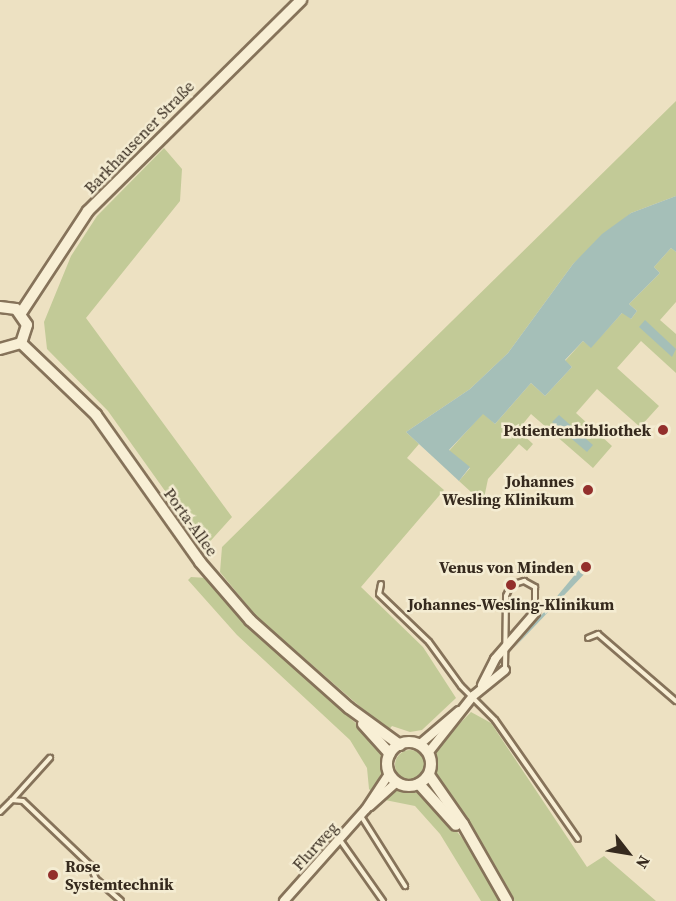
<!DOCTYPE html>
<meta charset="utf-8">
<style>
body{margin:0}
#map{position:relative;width:676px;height:901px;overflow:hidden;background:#ede1c2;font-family:"Source Serif 4",serif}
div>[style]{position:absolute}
.green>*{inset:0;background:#c2ca97}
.round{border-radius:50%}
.water>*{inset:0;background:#a5bfb8}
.roads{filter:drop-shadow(2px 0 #86735a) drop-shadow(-2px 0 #86735a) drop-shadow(0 2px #86735a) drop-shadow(0 -2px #86735a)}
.service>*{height:4px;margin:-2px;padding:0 2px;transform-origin:2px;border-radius:2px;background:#f8efd5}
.minor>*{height:8px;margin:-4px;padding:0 4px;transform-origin:4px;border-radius:4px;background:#f8efd5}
.tertiary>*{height:10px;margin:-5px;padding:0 5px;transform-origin:5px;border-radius:5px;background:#f8efd5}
.tertiary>.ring{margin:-5px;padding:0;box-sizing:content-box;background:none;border:10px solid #f8efd5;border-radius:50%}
.secondary>*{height:10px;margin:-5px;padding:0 5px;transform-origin:5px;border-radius:5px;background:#f8efd5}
.dots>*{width:16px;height:16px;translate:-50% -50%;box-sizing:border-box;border:3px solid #f4ecd2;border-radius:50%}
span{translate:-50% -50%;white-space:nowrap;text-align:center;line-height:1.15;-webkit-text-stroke:5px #f4ecd2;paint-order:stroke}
.street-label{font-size:16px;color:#362a1e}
.poi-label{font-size:16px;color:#362a1e;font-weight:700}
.right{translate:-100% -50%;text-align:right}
.left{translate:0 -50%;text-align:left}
.north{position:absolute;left:598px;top:823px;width:60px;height:60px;-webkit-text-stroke:4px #f4ecd2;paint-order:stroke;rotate:121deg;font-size:16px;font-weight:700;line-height:24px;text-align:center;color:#362a1e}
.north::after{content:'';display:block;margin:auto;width:21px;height:27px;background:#362a1e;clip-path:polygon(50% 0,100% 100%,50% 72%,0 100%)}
</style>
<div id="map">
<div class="green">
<i style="clip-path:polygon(676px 101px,676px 196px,631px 213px,573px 264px,508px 353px,470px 389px,406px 432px,419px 444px,407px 458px,444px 490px,361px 587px,423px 647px,456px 698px,422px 730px,410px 732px,392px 726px,388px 731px,256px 616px,220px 572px,222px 547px)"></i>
<i style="clip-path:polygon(164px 148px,182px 169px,180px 201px,86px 318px,232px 517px,205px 547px,108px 411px,47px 349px,44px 322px,71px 256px,97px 216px)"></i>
<i style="clip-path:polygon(671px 248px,676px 252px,676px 302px,660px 320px,676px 334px,676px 373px,641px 341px,617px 368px,659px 406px,640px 427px,597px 389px,576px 413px,612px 446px,593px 468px,531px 414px,518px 430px,533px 444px,527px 451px,519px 444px,488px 479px,483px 503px,459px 481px,470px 468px,449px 451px,483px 413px,495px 424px,531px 383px,545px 396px,572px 367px,565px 361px,583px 341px,591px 347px,623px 312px,631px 319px,637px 311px,629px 304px,660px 273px,654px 267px)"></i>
<i style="clip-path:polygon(191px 577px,207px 578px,243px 620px,374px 740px,384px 755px,385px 765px,372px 792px,369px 789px,367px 768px,350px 740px,237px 635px,188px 580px)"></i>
<i style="clip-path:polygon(471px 712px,491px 723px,587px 867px,604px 856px,656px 901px,514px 901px,483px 847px,435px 779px,437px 747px)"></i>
<i class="round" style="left:395px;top:750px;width:30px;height:30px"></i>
<i style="clip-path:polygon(399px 789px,423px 794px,437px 807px,463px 839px,500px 901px,481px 901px,440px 834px,415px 806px,385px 800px)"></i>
</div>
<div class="water">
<i style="clip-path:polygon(676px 196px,676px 252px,671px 248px,654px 267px,660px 273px,629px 304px,637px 311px,631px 319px,622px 313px,591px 348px,583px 341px,565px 360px,572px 367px,545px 396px,531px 383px,495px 424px,483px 414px,449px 450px,470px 467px,459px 481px,406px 432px,470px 389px,508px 353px,573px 264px,602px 234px,631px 213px)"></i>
<i style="clip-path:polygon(645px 320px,676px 349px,672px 357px,639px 327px)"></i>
<i style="clip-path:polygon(559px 415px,593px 445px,587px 452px,552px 422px)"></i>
<i style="clip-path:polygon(588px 563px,589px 569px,514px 648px,583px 565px)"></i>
</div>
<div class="roads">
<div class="service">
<i style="left:381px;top:584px;width:10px;rotate:101deg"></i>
<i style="left:379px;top:594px;width:69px;rotate:43.8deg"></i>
<i style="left:429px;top:642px;width:54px;rotate:54deg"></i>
<i style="left:461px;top:686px;width:48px;rotate:45deg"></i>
<i style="left:495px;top:720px;width:145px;rotate:55.1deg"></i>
<i style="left:588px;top:638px;width:11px;rotate:-22deg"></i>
<i style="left:598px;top:634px;width:103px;rotate:40.7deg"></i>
<i style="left:505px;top:670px;width:74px;rotate:-89.2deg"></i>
<i style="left:506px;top:596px;width:12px;rotate:-66deg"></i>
<i style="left:511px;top:585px;width:14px;rotate:-17deg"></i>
<i style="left:524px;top:581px;width:13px;rotate:29deg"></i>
<i style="left:535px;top:587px;width:26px;rotate:90deg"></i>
<i style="left:12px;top:800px;width:57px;rotate:-47.9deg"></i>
<i style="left:0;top:812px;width:17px;rotate:-45deg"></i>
<i style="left:12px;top:800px;width:11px;rotate:5deg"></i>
<i style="left:23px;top:801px;width:93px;rotate:43.7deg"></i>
<i style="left:90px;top:865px;width:15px;rotate:67deg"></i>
<i style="left:96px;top:879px;width:33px;rotate:41deg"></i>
<i style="left:361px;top:816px;width:83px;rotate:57.8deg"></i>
<i style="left:340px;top:840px;width:75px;rotate:54.8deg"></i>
</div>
<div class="minor">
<i style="left:482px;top:685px;width:29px;rotate:-63deg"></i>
<i style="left:495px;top:659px;width:61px;rotate:-49deg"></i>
<i style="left:419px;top:745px;width:52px;rotate:-40.4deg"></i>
<i style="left:428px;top:753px;width:73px;rotate:-51.7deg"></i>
<i style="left:473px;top:696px;width:41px;rotate:-39.1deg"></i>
<i style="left:370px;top:806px;width:36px;rotate:-42deg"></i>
<i style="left:284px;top:901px;width:123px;rotate:-48.3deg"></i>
<i style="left:366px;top:809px;width:42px;rotate:-56.7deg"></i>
</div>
<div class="tertiary">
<i style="left:21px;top:343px;width:104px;rotate:43.8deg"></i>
<i style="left:96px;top:415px;width:180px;rotate:54.7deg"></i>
<i style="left:200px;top:562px;width:77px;rotate:49.2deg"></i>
<i style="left:250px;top:620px;width:132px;rotate:41.6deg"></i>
<i style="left:349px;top:708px;width:63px;rotate:36deg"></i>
<i style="left:363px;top:724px;width:40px;rotate:48deg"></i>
<i class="ring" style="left:387px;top:742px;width:34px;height:34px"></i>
<i style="left:429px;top:775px;width:60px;rotate:55.2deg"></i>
<i style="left:463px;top:824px;width:89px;rotate:60.3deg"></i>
<i style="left:419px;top:784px;width:55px;rotate:47.9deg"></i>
</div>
<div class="secondary">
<i style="left:0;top:307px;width:16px;rotate:7deg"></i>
<i style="left:16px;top:309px;width:19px;rotate:55deg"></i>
<i style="left:27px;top:325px;width:19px;rotate:108deg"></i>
<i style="left:21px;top:343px;width:22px;rotate:164deg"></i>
<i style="left:21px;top:313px;width:122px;rotate:-56.7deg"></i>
<i style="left:88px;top:211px;width:300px;rotate:-44.7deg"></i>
</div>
</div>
<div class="dots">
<i style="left:663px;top:430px;background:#932f2c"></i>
<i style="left:588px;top:490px;background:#932f2c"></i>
<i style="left:586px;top:567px;background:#932f2c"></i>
<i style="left:511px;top:585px;background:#932f2c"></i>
<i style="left:53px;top:875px;background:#932f2c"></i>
</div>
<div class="street-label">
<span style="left:139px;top:137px;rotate:-46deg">Barkhausener Straße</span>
<span style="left:191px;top:522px;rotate:54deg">Porta-Allee</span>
<span style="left:315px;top:846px;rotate:-48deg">Flurweg</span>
</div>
<div class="poi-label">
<span class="right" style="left:651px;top:430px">Patientenbibliothek</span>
<span class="right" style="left:574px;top:490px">Johannes<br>Wesling Klinikum</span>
<span class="right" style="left:574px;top:567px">Venus von Minden</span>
<span style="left:511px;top:604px">Johannes-Wesling-Klinikum</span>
<span class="left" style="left:65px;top:875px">Rose<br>Systemtechnik</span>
</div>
<div class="north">N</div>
</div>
